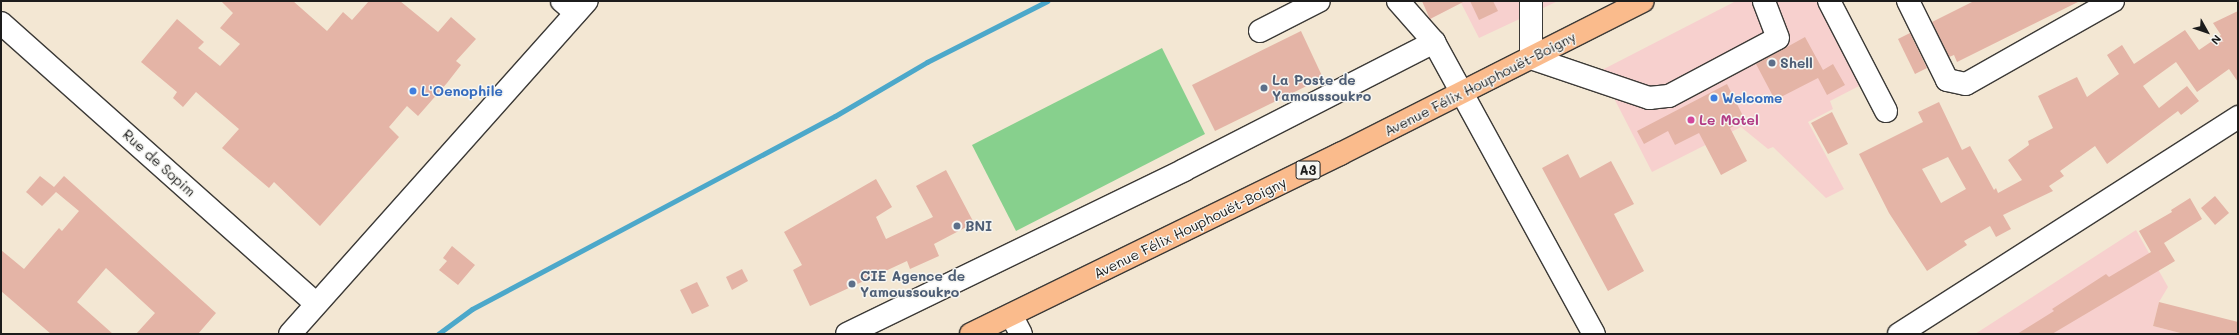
<!DOCTYPE html>
<meta charset="utf-8">
<style>
body{margin:0}
#map{position:relative;width:2239px;height:335px;overflow:hidden;background:#f3e7d3;font-family:Mali,sans-serif}
div>[style]{position:absolute}
.built>*{inset:0;background:#f7d0ce}
.green>*{inset:0;background:#87d08d}
.stream>*{height:5px;margin:-2.5px;padding:0 2.5px;transform-origin:2.5px;border-radius:2.5px;background:#4ca8ca}
.building>*{inset:0;background:#e4b4a6}
.roads{filter:drop-shadow(1px 0 #3c3a37) drop-shadow(-1px 0 #3c3a37) drop-shadow(0 1px #3c3a37) drop-shadow(0 -1px #3c3a37)}
.minor>*{height:22px;margin:-11px;padding:0 11px;transform-origin:11px;border-radius:11px;background:#fff}
.highway>*{height:22px;margin:-11px;padding:0 11px;transform-origin:11px;border-radius:11px;background:#fabb8c}
.dots>*{width:11px;height:11px;translate:-50% -50%;box-sizing:border-box;border:2px solid #f6f6f2;border-radius:50%}
span{translate:-50% -50%;white-space:nowrap;text-align:center;line-height:1.15;-webkit-text-stroke:3px #f6f6f2;paint-order:stroke}
.shield-label span{padding:1px 3px;background:#f6f6f2;border:1px solid;border-radius:3px;-webkit-text-stroke-width:0}
.shield-label{font-size:13px;color:#1c1c1c;font-weight:700}
.service-label{font-size:14px;color:#4e5e75;font-weight:700}
.left{translate:0 -50%;text-align:left}
.street-label{font-size:14px;color:#1c1c1c}
.shop-label{font-size:14px;color:#366cbe;font-weight:700}
.hotel-label{font-size:14px;color:#b23c85;font-weight:700}
.frame{position:absolute;inset:0;border:2px solid #1c1c1c;pointer-events:none}
.north{position:absolute;left:2187px;top:12px;width:40px;height:40px;-webkit-text-stroke:3px #f6f6f2;paint-order:stroke;rotate:130deg;font-size:11px;font-weight:700;line-height:16px;text-align:center;color:#1c1c1c}
.north::after{content:'';display:block;margin:auto;width:14px;height:18px;background:#1c1c1c;clip-path:polygon(50% 0,100% 100%,50% 72%,0 100%)}
</style>
<div id="map">
<div class="built">
<i style="clip-path:polygon(1422px 1px,1558px 1px,1479px 38px,1461px 3px,1430px 19px)"></i>
<i style="clip-path:polygon(1736px 1px,1818px 1px,1861px 85px,1830px 101px,1833px 109px,1808px 122px,1844px 189px,1826px 198px,1773px 147px,1768px 149px,1741px 127px,1652px 172px,1600px 71px)"></i>
<i style="clip-path:polygon(2136px 230px,2168px 287px,2159px 302px,2153px 326px,2184px 334px,1975px 334px)"></i>
</div>
<div class="green">
<i style="clip-path:polygon(1162px 48px,1205px 134px,1016px 231px,972px 145px)"></i>
</div>
<div class="stream">
<i style="left:438px;top:334px;width:42px;rotate:-36.3deg"></i>
<i style="left:472px;top:309px;width:411px;rotate:-28deg"></i>
<i style="left:835px;top:116px;width:107px;rotate:-30.4deg"></i>
<i style="left:927px;top:62px;width:135px;rotate:-26.9deg"></i>
</div>
<div class="building">
<i style="clip-path:polygon(221px 1px,293px 1px,327px 31px,343px 12px,352px 20px,369px 1px,400px 1px,438px 32px,451px 17px,476px 39px,456px 61px,461px 65px,447px 83px,418px 116px,407px 106px,389px 127px,399px 137px,320px 226px,274px 182px,269px 188px,222px 148px,239px 129px,196px 92px,183px 107px,173px 98px,177px 92px,141px 62px,177px 19px,204px 42px,198px 48px,220px 66px,240px 44px,220px 28px,233px 13px)"></i>
<i style="clip-path:polygon(1422px 1px,1465px 1px,1430px 19px)"></i>
<i style="clip-path:polygon(1470px 1px,1493px 1px,1498px 11px,1479px 20px)"></i>
<i style="clip-path:polygon(1974px 1px,2080px 1px,1957px 62px,1954px 55px,1949px 57px,1932px 22px)"></i>
<i style="clip-path:polygon(evenodd,2238px 11px,2238px 82px,2229px 69px,2197px 92px,2176px 62px,2143px 86px,2159px 108px,2187px 86px,2199px 101px,2181px 115px,2178px 111px,2107px 164px,2095px 146px,2060px 171px,2064px 176px,2049px 186px,2053px 191px,2003px 215px,2011px 229px,1996px 237px,1990px 226px,1964px 241px,1967px 245px,1927px 271px,1889px 213px,1859px 154px,1923px 122px,1918px 112px,1939px 102px,1962px 150px,1970px 146px,1994px 190px,1996px 188px,1998px 193px,2022px 180px,2008px 160px,2029px 145px,2028px 141px,2053px 128px,2038px 96px,2077px 77px,2087px 97px,2119px 74px,2107px 55px,2122px 45px,2134px 64px,2185px 30px,2199px 50px,2221px 35px,2213px 23px,2238px 11px,1948px 157px,1966px 189px,1941px 203px,1922px 169px,1948px 157px)"></i>
<i style="clip-path:polygon(1301px 31px,1323px 78px,1215px 131px,1192px 85px)"></i>
<i style="clip-path:polygon(1910px 33px,1927px 68px,1915px 74px,1898px 39px)"></i>
<i style="clip-path:polygon(1805px 37px,1823px 70px,1833px 64px,1845px 85px,1827px 95px,1818px 78px,1775px 100px,1756px 64px)"></i>
<i style="clip-path:polygon(1727px 84px,1745px 120px,1730px 128px,1747px 161px,1721px 175px,1699px 133px,1675px 145px,1668px 131px,1644px 144px,1637px 131px)"></i>
<i style="clip-path:polygon(1832px 112px,1848px 144px,1828px 154px,1811px 123px)"></i>
<i style="clip-path:polygon(1568px 154px,1580px 178px,1611px 161px,1634px 204px,1614px 214px,1644px 271px,1608px 291px,1542px 168px)"></i>
<i style="clip-path:polygon(946px 170px,974px 223px,934px 244px,939px 256px,910px 269px,907px 261px,810px 306px,793px 270px,802px 265px,784px 232px,876px 179px,892px 207px,876px 217px,886px 239px,933px 217px,916px 186px)"></i>
<i style="clip-path:polygon(40px 176px,54px 187px,64px 176px,216px 313px,198px 334px,136px 334px,155px 313px,106px 268px,77px 302px,113px 334px,51px 334px,1px 291px,1px 250px,24px 269px,59px 228px,62px 231px,79px 211px,56px 192px,42px 206px,26px 192px)"></i>
<i style="clip-path:polygon(2215px 196px,2229px 213px,2215px 225px,2201px 208px)"></i>
<i style="clip-path:polygon(2190px 198px,2202px 219px,2164px 243px,2175px 261px,2052px 334px,2017px 334px,2054px 311px,2052px 309px,2106px 274px,2109px 277px,2151px 252px,2139px 231px,2172px 212px,2171px 210px)"></i>
<i style="clip-path:polygon(452px 246px,475px 265px,458px 285px,439px 270px,447px 261px,443px 258px)"></i>
<i style="clip-path:polygon(742px 269px,748px 281px,732px 290px,726px 277px)"></i>
<i style="clip-path:polygon(697px 282px,709px 306px,692px 314px,680px 290px)"></i>
<i style="clip-path:polygon(2159px 302px,2238px 322px,2238px 334px,2184px 334px,2153px 326px)"></i>
</div>
<div class="roads">
<div class="minor">
<i style="left:562px;top:1px;width:18px;rotate:41deg"></i>
<i style="left:1398px;top:1px;width:55px;rotate:48.7deg"></i>
<i style="left:1434px;top:42px;width:333px;rotate:61.3deg"></i>
<i style="left:1531px;top:1px;width:57px;rotate:90deg"></i>
<i style="left:1531px;top:58px;width:125px;rotate:18.7deg"></i>
<i style="left:1649px;top:98px;width:20px;rotate:-6deg"></i>
<i style="left:1669px;top:96px;width:123px;rotate:-28deg"></i>
<i style="left:1778px;top:38px;width:40px;rotate:-111deg"></i>
<i style="left:1829px;top:1px;width:124px;rotate:62.6deg"></i>
<i style="left:1908px;top:1px;width:88px;rotate:63.7deg"></i>
<i style="left:1947px;top:80px;width:19px;rotate:12deg"></i>
<i style="left:1966px;top:84px;width:169px;rotate:-29.5deg"></i>
<i style="left:1px;top:23px;width:422px;rotate:41.7deg"></i>
<i style="left:1260px;top:31px;width:66px;rotate:-27deg"></i>
<i style="left:1011px;top:315px;width:21px;rotate:62deg"></i>
<i style="left:290px;top:334px;width:446px;rotate:-48.3deg"></i>
<i style="left:847px;top:334px;width:375px;rotate:-25.9deg"></i>
<i style="left:1184px;top:170px;width:281px;rotate:-27.1deg"></i>
<i style="left:1899px;top:334px;width:403px;rotate:-32.6deg"></i>
</div>
<div class="highway">
<i style="left:971px;top:334px;width:411px;rotate:-26deg"></i>
<i style="left:1340px;top:154px;width:339px;rotate:-26.8deg"></i>
</div>
</div>
<div class="dots">
<i style="left:1772px;top:63px;background:#5c6f8a"></i>
<i style="left:1264px;top:88px;background:#5c6f8a"></i>
<i style="left:413px;top:91px;background:#3f7fe0"></i>
<i style="left:1714px;top:98px;background:#3f7fe0"></i>
<i style="left:1691px;top:120px;background:#d1479c"></i>
<i style="left:957px;top:226px;background:#5c6f8a"></i>
<i style="left:852px;top:284px;background:#5c6f8a"></i>
</div>
<div class="shield-label">
<span style="left:1308px;top:170px">A3</span>
</div>
<div class="service-label">
<span class="left" style="left:1780px;top:63px">Shell</span>
<span class="left" style="left:1272px;top:88px">La Poste de<br>Yamoussoukro</span>
<span class="left" style="left:965px;top:226px">BNI</span>
<span class="left" style="left:860px;top:284px">CIE Agence de<br>Yamoussoukro</span>
</div>
<div class="street-label">
<span style="left:1480px;top:84px;rotate:-27deg">Avenue Félix Houphouët-Boigny</span>
<span style="left:159px;top:163px;rotate:42deg">Rue de Sopim</span>
<span style="left:1190px;top:228px;rotate:-26deg">Avenue Félix Houphouët-Boigny</span>
</div>
<div class="shop-label">
<span class="left" style="left:421px;top:91px">L'Oenophile</span>
<span class="left" style="left:1722px;top:98px">Welcome</span>
</div>
<div class="hotel-label">
<span class="left" style="left:1699px;top:120px">Le Motel</span>
</div>
<div class="frame"></div>
<div class="north">N</div>
</div>
